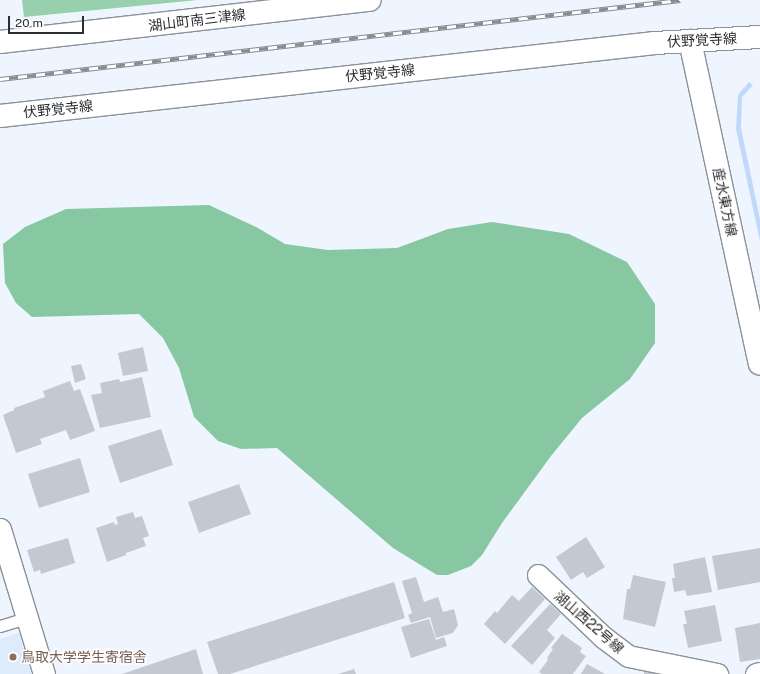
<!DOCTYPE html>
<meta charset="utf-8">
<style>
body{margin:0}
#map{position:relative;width:760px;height:674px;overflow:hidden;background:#eef5fe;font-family:"Public Sans","Noto Sans JP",sans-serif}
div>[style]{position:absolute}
.built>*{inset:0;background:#deebfa}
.green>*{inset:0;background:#96d0ad}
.forest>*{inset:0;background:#87c8a2}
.water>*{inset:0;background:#c2d8fa}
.building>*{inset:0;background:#c2c9d2}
.roads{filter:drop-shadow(1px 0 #8a9199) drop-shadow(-1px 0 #8a9199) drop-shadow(0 1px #8a9199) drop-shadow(0 -1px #8a9199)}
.service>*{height:11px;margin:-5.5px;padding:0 5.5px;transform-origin:5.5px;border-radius:5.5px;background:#fff}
.minor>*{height:21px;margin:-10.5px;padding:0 10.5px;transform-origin:10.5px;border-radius:10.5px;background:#fff}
.tertiary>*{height:22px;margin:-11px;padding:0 11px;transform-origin:11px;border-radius:11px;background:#fff}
.secondary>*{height:22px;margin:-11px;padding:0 11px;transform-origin:11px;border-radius:11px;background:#fff}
.rail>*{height:4.5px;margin-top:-2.25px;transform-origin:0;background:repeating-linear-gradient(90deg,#fff 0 9px,#888c92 0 18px);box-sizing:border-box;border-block:1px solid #888c92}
.dots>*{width:11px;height:11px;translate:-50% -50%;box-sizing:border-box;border:2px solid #fff;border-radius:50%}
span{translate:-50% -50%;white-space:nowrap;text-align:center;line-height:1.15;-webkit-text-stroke:3px #fff;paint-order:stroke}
.street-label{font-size:14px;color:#2b2e31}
.education-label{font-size:14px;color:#785e54}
.left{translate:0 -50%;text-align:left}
.scale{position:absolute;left:8px;top:16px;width:76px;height:18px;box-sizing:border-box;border:2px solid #2b2e31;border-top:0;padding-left:5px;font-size:12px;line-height:14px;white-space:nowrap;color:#2b2e31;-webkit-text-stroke:3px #fff;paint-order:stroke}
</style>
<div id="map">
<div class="built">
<i style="clip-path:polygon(19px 633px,31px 674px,0 674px,0 639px)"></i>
</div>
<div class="green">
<i style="clip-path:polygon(22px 0,198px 0,24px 17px)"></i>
</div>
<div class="forest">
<i style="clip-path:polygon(209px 205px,258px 228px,285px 244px,328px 250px,397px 248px,448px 229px,492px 222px,569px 234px,627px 262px,655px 304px,655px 343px,630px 379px,582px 418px,551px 456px,502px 523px,482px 555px,471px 566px,448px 575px,437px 575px,393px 548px,277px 448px,241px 449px,218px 441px,194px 417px,179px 368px,163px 338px,139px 314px,32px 317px,16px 303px,5px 283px,3px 244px,25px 227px,66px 209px)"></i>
</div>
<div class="water">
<i style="clip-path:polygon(749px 82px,753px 85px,742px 97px,741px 128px,760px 219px,760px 241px,736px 129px,738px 95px)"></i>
</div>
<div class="building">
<i style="clip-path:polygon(143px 347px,148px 371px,123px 376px,118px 353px)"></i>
<i style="clip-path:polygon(81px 364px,86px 379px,75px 383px,71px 366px)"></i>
<i style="clip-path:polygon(142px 377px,151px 417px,100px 428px,91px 395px,102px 393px,100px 383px,119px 379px,120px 382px)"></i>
<i style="clip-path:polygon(70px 381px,74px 391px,80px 389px,95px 431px,70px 440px,66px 430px,40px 439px,42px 444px,16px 453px,3px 415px,14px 410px,14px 408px,45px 397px,43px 391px)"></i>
<i style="clip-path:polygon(161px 429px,173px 465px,120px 483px,108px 446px)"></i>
<i style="clip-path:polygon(80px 458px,90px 492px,39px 508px,28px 474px)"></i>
<i style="clip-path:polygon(239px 484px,251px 514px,199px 533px,188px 502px)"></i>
<i style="clip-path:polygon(133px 512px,135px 518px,142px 516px,149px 536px,143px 538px,146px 546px,126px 553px,126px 555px,107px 562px,96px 528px,114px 522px,115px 525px,118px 524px,116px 517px)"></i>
<i style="clip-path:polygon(586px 537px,605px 567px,587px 578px,583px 572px,571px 580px,556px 557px)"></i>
<i style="clip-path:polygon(68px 538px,75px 563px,41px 574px,40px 570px,34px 572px,27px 550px)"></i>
<i style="clip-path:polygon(760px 548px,760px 582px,718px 590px,712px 556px)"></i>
<i style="clip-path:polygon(705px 557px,712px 592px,687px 596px,685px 590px,674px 592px,672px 578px,675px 578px,673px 564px)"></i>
<i style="clip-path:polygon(633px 575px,666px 582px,655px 627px,623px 619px,627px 589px,630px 589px)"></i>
<i style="clip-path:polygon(416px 577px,424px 602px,438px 597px,443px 612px,454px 609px,458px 625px,453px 633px,436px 638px,430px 617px,411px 623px,408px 615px,412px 613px,402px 581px)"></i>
<i style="clip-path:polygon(394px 582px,405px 618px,230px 674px,218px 674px,207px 642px)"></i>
<i style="clip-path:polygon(532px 587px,545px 599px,505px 644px,484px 624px,495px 611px,497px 613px,512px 595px,519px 601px)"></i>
<i style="clip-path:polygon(550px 604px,561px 614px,547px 630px,555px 638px,532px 665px,511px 646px)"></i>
<i style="clip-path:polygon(715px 605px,722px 641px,688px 648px,683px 624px,687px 624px,684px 611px)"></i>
<i style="clip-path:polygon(429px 619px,436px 640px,444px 637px,447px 646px,411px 658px,401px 627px)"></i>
<i style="clip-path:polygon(760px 623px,760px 659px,740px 662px,735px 628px)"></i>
<i style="clip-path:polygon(562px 634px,582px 648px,580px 652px,586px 656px,573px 674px,542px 674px,539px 672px,548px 660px,547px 658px,553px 649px,551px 648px)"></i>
<i style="clip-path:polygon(196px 649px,203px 674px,122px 674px)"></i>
<i style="clip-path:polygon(587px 664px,605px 674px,581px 674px)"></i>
<i style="clip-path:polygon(354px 669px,356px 674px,338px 674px)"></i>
<i style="clip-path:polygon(645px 669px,656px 672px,655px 674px,644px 674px)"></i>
</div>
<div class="roads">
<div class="service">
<i style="left:0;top:626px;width:28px;rotate:-17deg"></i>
</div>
<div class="minor">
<i style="left:0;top:529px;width:152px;rotate:73.1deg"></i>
<i style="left:538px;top:575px;width:90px;rotate:43.6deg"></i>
<i style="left:603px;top:637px;width:31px;rotate:37deg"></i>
<i style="left:628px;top:656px;width:91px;rotate:11.4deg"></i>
<i style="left:756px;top:674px;width:4px;rotate:-14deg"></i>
</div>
<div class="tertiary">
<i style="left:690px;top:41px;width:330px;rotate:77.8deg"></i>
<i style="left:0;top:42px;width:372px;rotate:-6.5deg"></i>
</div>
<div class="secondary">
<i style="left:0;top:116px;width:659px;rotate:-6.36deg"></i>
<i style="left:655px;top:43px;width:105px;rotate:-3.3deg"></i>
</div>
</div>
<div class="rail">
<i style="left:0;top:79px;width:685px;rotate:-6.63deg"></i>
</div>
<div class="dots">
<i style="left:13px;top:657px;background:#8d6e63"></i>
</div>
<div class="street-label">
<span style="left:197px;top:20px;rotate:-7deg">湖山町南三津線</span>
<span style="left:702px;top:40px;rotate:-3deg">伏野覚寺線</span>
<span style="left:380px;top:73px;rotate:-6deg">伏野覚寺線</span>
<span style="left:58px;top:109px;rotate:-6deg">伏野覚寺線</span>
<span style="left:725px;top:202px;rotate:78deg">産水東方線</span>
<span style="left:589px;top:622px;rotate:41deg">湖山西22号線</span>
</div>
<div class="education-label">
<span class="left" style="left:21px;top:657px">鳥取大学学生寄宿舎</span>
</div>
<div class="scale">20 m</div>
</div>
